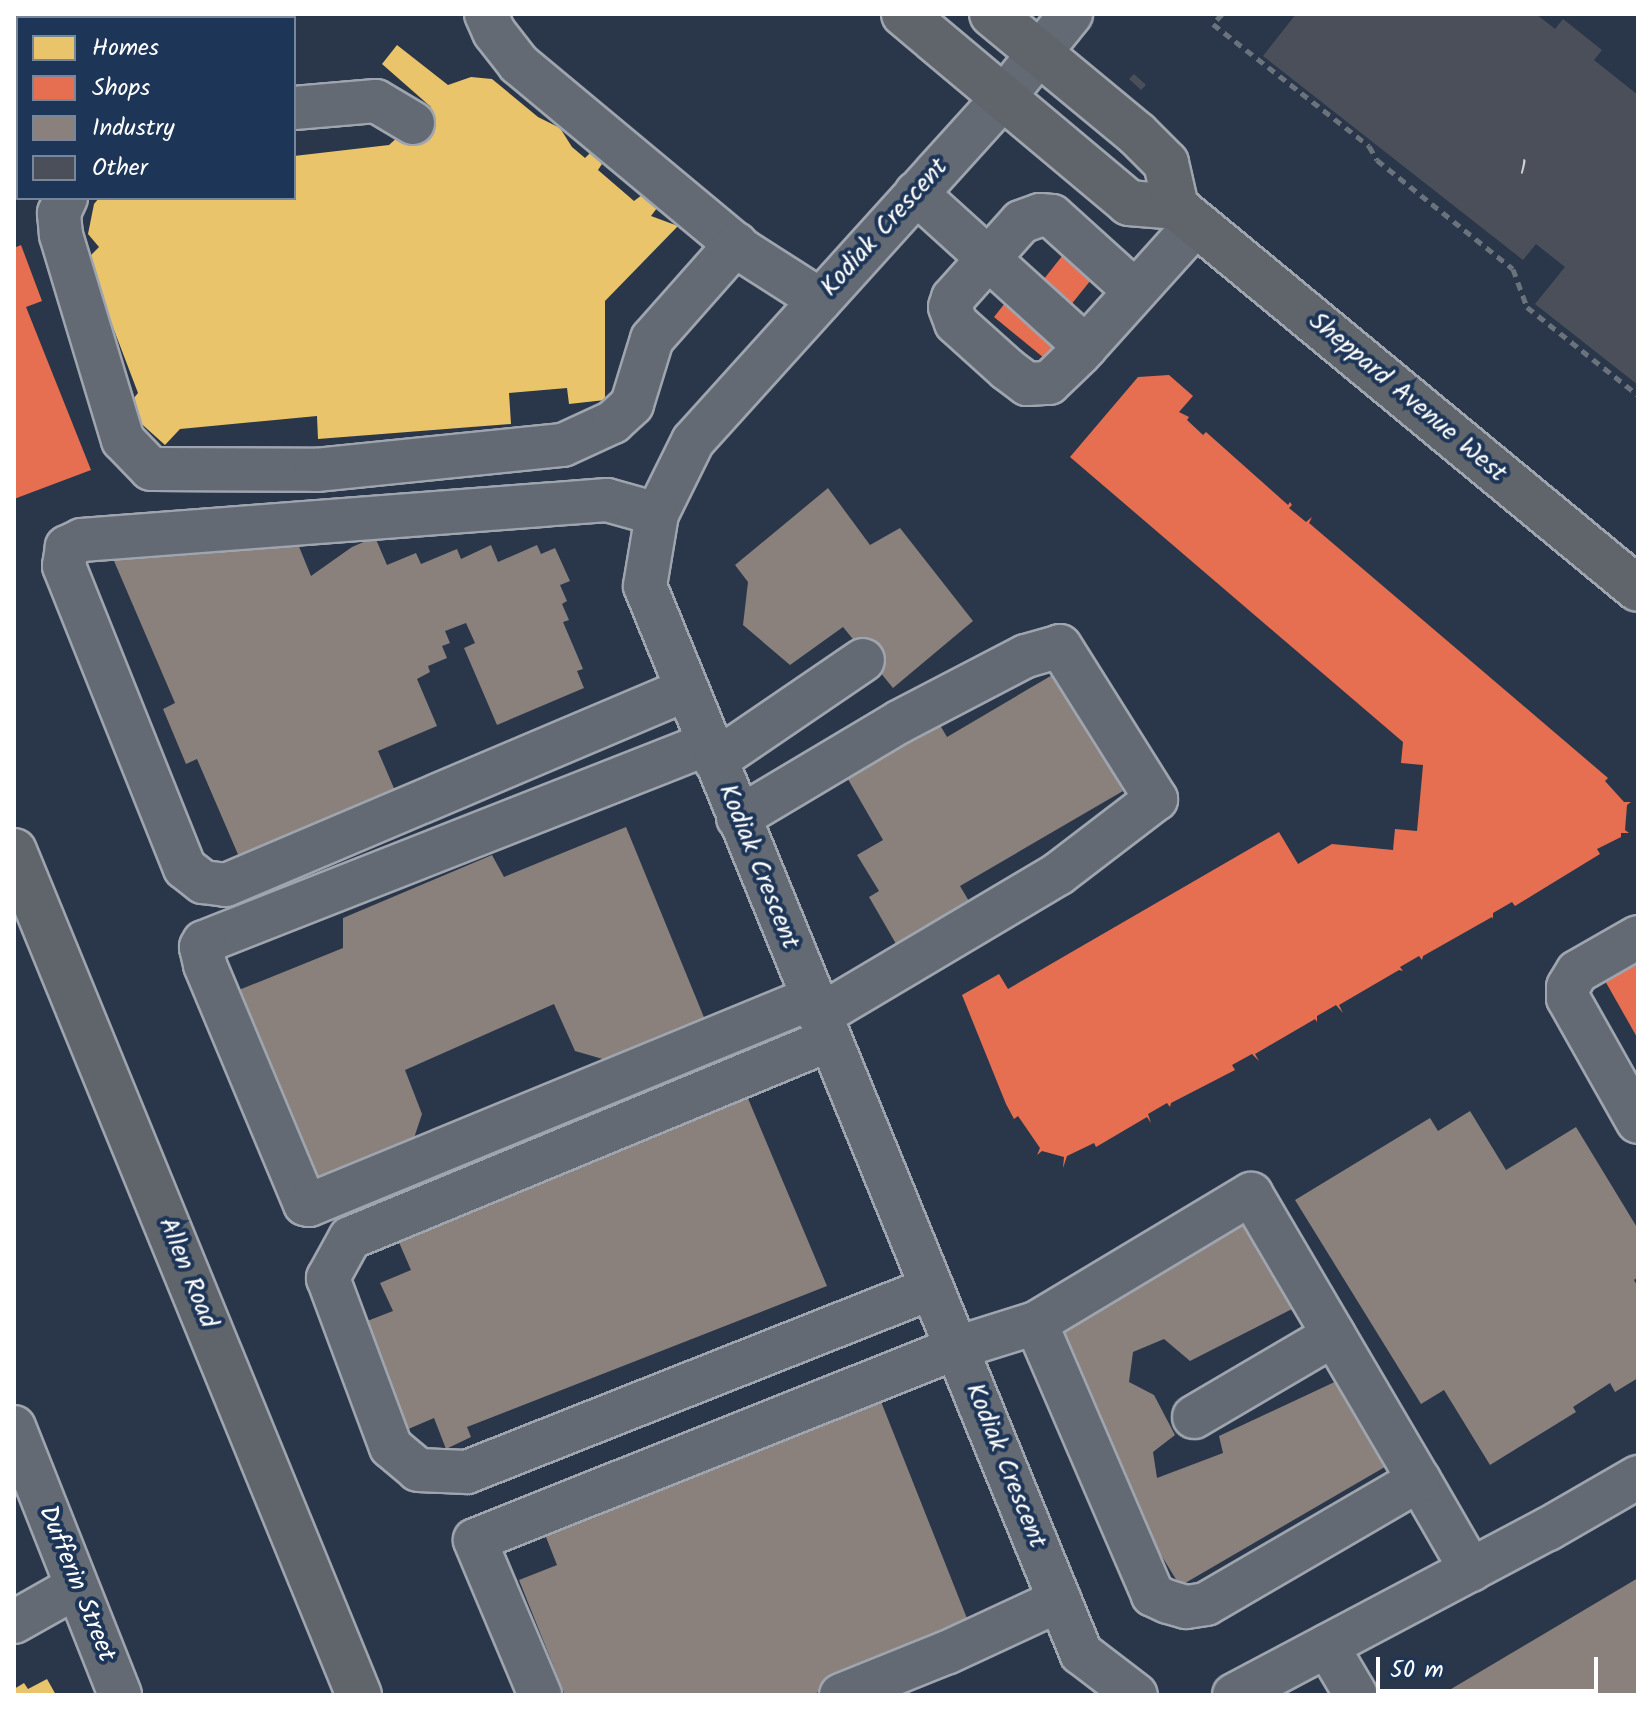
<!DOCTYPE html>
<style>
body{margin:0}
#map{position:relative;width:1652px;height:1709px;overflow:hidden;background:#2a374a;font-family:Kalam,sans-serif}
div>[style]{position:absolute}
.homes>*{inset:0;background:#e9c46a}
.shops>*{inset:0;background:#e76f51}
.industry>*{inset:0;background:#8a817c}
.building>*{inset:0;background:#4a4f5a}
.path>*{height:5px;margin-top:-2.5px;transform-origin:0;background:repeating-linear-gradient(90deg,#6a727c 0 8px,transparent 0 14px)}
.roads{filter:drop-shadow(2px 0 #9fa5ae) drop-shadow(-2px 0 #9fa5ae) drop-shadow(0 2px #9fa5ae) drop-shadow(0 -2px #9fa5ae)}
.minor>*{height:42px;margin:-21px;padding:0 21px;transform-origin:21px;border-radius:21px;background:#636a74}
.major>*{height:44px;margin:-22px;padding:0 22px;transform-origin:22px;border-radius:22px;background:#5f656b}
span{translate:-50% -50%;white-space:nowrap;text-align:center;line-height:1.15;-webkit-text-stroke:8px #1d3557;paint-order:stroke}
.number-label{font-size:22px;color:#d2d3d6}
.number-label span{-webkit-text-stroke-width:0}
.street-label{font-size:26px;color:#fff}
.frame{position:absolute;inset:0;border:16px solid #fff;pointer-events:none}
.legend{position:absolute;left:16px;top:16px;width:280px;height:184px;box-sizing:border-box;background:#1d3557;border:2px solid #77869a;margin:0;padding:10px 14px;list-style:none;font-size:24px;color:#fff}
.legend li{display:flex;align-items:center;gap:16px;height:40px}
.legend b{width:40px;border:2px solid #77869a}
.scale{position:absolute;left:1376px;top:1657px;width:222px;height:36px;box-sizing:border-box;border:4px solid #fff;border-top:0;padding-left:10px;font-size:24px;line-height:28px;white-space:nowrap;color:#fff;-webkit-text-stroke:6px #1d3557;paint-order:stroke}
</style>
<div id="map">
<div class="homes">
<i style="clip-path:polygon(397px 45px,448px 85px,471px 77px,492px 79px,538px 117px,560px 128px,572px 147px,585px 158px,590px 153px,602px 164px,598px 170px,634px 201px,642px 195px,657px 208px,651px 216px,678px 226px,605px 301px,605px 400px,569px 404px,567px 388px,509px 393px,511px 424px,318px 439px,317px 416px,180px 429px,165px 445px,125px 409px,138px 393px,87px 259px,99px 247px,88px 234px,94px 204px,99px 198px,294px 198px,294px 156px,389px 145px,431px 107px,382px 64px)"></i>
<i style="clip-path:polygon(47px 1679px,56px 1695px,14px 1695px,14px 1689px,24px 1683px,28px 1689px)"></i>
</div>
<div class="shops">
<i style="clip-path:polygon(21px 245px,42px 301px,26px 307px,91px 470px,14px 499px,14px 248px)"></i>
<i style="clip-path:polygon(1070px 246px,1099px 270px,1053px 327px,1063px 336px,1044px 358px,994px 317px,1013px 293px,1025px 303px)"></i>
<i style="clip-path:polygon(1169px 375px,1193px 396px,1179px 412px,1189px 417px,1187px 420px,1203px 435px,1206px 432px,1288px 505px,1290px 502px,1292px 505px,1289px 508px,1306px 522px,1312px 517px,1309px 523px,1608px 778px,1605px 781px,1624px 802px,1631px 802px,1627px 805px,1625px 830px,1629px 833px,1621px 833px,1621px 837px,1597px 849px,1600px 854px,1515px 906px,1512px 902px,1493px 913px,1493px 919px,1492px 917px,1423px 956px,1422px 960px,1419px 956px,1400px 967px,1403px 971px,1399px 970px,1339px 1005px,1343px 1013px,1336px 1005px,1317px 1016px,1317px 1022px,1315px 1019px,1255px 1054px,1259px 1061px,1252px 1054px,1232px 1065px,1235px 1070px,1171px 1103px,1170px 1107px,1167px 1103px,1148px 1114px,1151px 1123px,1147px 1117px,1096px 1147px,1094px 1143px,1067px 1156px,1063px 1168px,1064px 1157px,1042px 1151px,1037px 1155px,1040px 1148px,1018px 1116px,1014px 1119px,1006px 1104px,962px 995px,999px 974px,1008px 989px,1279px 832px,1298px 864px,1332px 844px,1393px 850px,1395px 829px,1417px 831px,1423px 765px,1401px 763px,1403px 742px,1070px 457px,1138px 377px)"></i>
<i style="clip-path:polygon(1638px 959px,1638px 1039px,1604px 979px)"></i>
</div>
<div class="industry">
<i style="clip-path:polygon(828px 488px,870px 545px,900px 528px,973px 621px,893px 688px,843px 627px,790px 665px,743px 625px,748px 582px,735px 565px)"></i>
<i style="clip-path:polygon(293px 532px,311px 576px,352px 547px,375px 537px,387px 565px,416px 553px,421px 564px,457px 549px,461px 559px,491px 545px,498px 562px,537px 545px,541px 554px,555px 548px,570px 581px,560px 585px,567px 601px,562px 604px,569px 620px,563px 622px,583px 669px,577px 671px,584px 688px,497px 725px,464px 648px,475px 643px,466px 623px,445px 631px,450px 643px,442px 646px,447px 658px,428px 666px,430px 672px,417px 679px,437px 726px,378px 751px,402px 807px,246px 873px,197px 759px,186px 764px,163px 709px,175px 703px,111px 554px)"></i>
<i style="clip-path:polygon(1054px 674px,1123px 791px,960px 886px,976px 913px,903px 956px,869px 897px,879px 891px,857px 855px,883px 840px,845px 774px,937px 720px,947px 737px)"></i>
<i style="clip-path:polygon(626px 827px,710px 1032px,627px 1066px,575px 1051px,554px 1004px,405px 1070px,422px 1114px,409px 1153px,312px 1195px,229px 994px,343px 948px,343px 918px,492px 855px,504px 877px)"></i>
<i style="clip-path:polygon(744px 1089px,827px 1286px,467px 1427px,471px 1437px,446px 1449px,434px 1418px,406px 1430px,362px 1323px,393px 1311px,380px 1283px,411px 1270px,394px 1231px)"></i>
<i style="clip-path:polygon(1470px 1111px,1506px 1170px,1576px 1127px,1638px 1229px,1638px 1277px,1634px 1280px,1638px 1287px,1638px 1378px,1615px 1392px,1610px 1383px,1573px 1407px,1576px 1412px,1490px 1465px,1444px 1390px,1421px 1404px,1295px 1200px,1430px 1118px,1438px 1131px)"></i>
<i style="clip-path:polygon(1242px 1220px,1292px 1309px,1190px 1361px,1164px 1339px,1133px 1352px,1129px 1382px,1154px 1395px,1175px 1435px,1153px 1452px,1157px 1478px,1223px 1453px,1219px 1436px,1341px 1379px,1390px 1464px,1180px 1586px,1127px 1499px,1060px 1329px)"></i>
<i style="clip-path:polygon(878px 1394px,972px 1631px,811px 1695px,565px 1695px,519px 1580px,557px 1565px,542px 1527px)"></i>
<i style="clip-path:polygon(1638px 1578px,1638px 1695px,1441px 1695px)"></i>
</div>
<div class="building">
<i style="clip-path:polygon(1296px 14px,1536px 14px,1555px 29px,1563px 19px,1602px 50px,1594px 60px,1638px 95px,1638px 385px,1535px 304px,1565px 267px,1536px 244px,1523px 260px,1263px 56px)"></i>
<i style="clip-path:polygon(1134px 74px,1146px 85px,1141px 90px,1129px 79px)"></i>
</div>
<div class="path">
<i style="left:1222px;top:14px;width:13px;rotate:132deg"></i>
<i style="left:1213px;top:24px;width:198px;rotate:38deg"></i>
<i style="left:1369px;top:146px;width:16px;rotate:60deg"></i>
<i style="left:1377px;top:160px;width:174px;rotate:38.7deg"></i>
<i style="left:1513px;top:269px;width:40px;rotate:69.8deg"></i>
<i style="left:1527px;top:307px;width:142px;rotate:38.4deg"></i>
</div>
<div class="roads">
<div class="minor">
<i style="left:36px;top:14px;width:5px;rotate:53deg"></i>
<i style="left:486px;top:14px;width:20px;rotate:66deg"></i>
<i style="left:494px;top:32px;width:41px;rotate:52deg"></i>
<i style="left:519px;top:64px;width:294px;rotate:39.8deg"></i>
<i style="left:745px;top:252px;width:89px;rotate:32.6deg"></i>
<i style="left:1071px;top:14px;width:108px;rotate:129deg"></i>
<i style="left:1003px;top:98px;width:462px;rotate:132.1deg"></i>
<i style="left:693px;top:441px;width:81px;rotate:116.3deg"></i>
<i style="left:657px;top:514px;width:73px;rotate:99.5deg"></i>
<i style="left:645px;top:586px;width:1153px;rotate:67.77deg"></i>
<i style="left:1081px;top:1653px;width:69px;rotate:37.4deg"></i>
<i style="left:143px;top:18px;width:30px;rotate:-8deg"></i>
<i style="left:14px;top:43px;width:7px;rotate:56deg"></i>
<i style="left:14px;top:89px;width:5px;rotate:-37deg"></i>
<i style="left:294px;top:108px;width:82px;rotate:-4.9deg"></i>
<i style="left:376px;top:101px;width:43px;rotate:30.7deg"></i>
<i style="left:916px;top:193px;width:229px;rotate:42.2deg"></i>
<i style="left:66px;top:198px;width:17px;rotate:115deg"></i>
<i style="left:59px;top:213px;width:22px;rotate:85deg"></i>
<i style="left:61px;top:235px;width:214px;rotate:73.2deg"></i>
<i style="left:123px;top:440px;width:40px;rotate:46deg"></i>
<i style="left:151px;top:469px;width:165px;rotate:0.3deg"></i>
<i style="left:316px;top:470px;width:248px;rotate:-5.8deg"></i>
<i style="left:563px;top:445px;width:55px;rotate:-24.7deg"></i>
<i style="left:613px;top:422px;width:26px;rotate:-43deg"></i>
<i style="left:632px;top:404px;width:68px;rotate:-72.9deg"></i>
<i style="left:652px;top:339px;width:127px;rotate:-48.5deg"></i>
<i style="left:1135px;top:291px;width:112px;rotate:-137.9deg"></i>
<i style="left:1052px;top:216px;width:12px;rotate:-175deg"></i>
<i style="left:1040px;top:215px;width:20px;rotate:160deg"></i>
<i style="left:1021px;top:222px;width:102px;rotate:131.8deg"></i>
<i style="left:953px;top:298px;width:9px;rotate:108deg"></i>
<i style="left:950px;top:307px;width:17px;rotate:69deg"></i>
<i style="left:956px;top:323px;width:69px;rotate:42deg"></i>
<i style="left:1007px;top:369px;width:25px;rotate:37deg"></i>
<i style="left:1027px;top:384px;width:22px;rotate:-3deg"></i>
<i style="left:1049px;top:383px;width:43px;rotate:-44.1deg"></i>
<i style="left:1080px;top:353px;width:173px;rotate:-48deg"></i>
<i style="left:657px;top:514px;width:52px;rotate:-164.4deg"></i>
<i style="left:607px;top:500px;width:527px;rotate:175.64deg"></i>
<i style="left:82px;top:540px;width:17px;rotate:155deg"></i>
<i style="left:67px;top:547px;width:19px;rotate:99deg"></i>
<i style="left:64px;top:566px;width:325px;rotate:68.2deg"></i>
<i style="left:185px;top:868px;width:23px;rotate:38deg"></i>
<i style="left:203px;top:882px;width:23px;rotate:7deg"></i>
<i style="left:226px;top:885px;width:499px;rotate:-23deg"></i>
<i style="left:707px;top:744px;width:541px;rotate:158.51deg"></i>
<i style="left:204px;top:942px;width:6px;rotate:121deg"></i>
<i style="left:201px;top:947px;width:18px;rotate:77deg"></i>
<i style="left:205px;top:965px;width:259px;rotate:67.3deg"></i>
<i style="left:305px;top:1204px;width:4px;rotate:14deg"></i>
<i style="left:309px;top:1205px;width:544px;rotate:-22.37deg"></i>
<i style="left:715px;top:761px;width:179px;rotate:-34.3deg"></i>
<i style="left:738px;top:818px;width:187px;rotate:-30.8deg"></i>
<i style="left:899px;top:722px;width:143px;rotate:-27.5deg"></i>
<i style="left:1026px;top:656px;width:35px;rotate:-16deg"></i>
<i style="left:1060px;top:646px;width:181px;rotate:57.9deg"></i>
<i style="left:1156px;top:799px;width:123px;rotate:142.6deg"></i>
<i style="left:1058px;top:874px;width:278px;rotate:149.3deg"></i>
<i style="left:1638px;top:937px;width:70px;rotate:150.2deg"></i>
<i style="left:1577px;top:972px;width:17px;rotate:121deg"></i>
<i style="left:1568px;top:987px;width:11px;rotate:90deg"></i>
<i style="left:1568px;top:998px;width:142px;rotate:60.6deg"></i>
<i style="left:829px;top:1040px;width:518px;rotate:157.54deg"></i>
<i style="left:350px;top:1238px;width:46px;rotate:118.8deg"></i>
<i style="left:328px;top:1278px;width:180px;rotate:69.6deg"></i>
<i style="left:391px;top:1447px;width:35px;rotate:40deg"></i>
<i style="left:418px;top:1470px;width:49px;rotate:2.3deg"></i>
<i style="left:467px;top:1472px;width:499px;rotate:-21.6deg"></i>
<i style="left:1194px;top:1417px;width:162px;rotate:-30.4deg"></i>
<i style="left:14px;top:1427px;width:288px;rotate:68.4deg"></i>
<i style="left:1419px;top:1480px;width:104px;rotate:60deg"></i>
<i style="left:14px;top:1622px;width:71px;rotate:-29.4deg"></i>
<i style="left:1327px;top:1646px;width:57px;rotate:59.4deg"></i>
<i style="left:540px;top:1695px;width:168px;rotate:-112.8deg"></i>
<i style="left:475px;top:1540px;width:518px;rotate:-21.76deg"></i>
<i style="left:956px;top:1348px;width:84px;rotate:-17.4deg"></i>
<i style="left:1036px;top:1323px;width:251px;rotate:-31deg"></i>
<i style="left:1251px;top:1194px;width:332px;rotate:59.6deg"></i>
<i style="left:1419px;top:1480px;width:246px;rotate:149.8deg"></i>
<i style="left:1206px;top:1604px;width:20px;rotate:171deg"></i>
<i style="left:1186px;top:1607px;width:19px;rotate:-164deg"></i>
<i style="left:1168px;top:1602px;width:17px;rotate:-155deg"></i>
<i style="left:1153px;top:1595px;width:296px;rotate:-113.3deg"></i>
<i style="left:841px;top:1695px;width:115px;rotate:-21.9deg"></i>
<i style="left:948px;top:1652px;width:123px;rotate:-24.9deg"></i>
<i style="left:1234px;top:1695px;width:355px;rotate:-27.9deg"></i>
<i style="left:1548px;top:1529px;width:104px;rotate:-30deg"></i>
</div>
<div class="major">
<i style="left:904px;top:14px;width:294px;rotate:40deg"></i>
<i style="left:1129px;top:203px;width:47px;rotate:4.9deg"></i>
<i style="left:1176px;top:207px;width:599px;rotate:39.59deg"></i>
<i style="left:992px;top:14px;width:188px;rotate:39.6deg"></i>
<i style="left:1137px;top:134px;width:41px;rotate:45deg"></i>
<i style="left:1166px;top:163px;width:45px;rotate:77.2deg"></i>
<i style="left:14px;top:851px;width:912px;rotate:67.77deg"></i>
</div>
</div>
<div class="number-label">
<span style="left:1523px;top:169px">1</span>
</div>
<div class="street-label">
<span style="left:885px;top:228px;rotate:-48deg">Kodiak Crescent</span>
<span style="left:1407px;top:398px;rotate:40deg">Sheppard Avenue West</span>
<span style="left:758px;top:867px;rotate:68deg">Kodiak Crescent</span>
<span style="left:187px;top:1273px;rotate:68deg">Allen Road</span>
<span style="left:1005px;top:1466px;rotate:68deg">Kodiak Crescent</span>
<span style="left:76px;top:1584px;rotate:68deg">Dufferin Street</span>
</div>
<div class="frame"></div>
<ul class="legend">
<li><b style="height:22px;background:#e9c46a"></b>Homes</li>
<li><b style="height:22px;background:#e76f51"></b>Shops</li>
<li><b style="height:22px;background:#8a817c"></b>Industry</li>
<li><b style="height:22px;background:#4a4f5a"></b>Other</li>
</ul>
<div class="scale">50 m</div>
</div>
